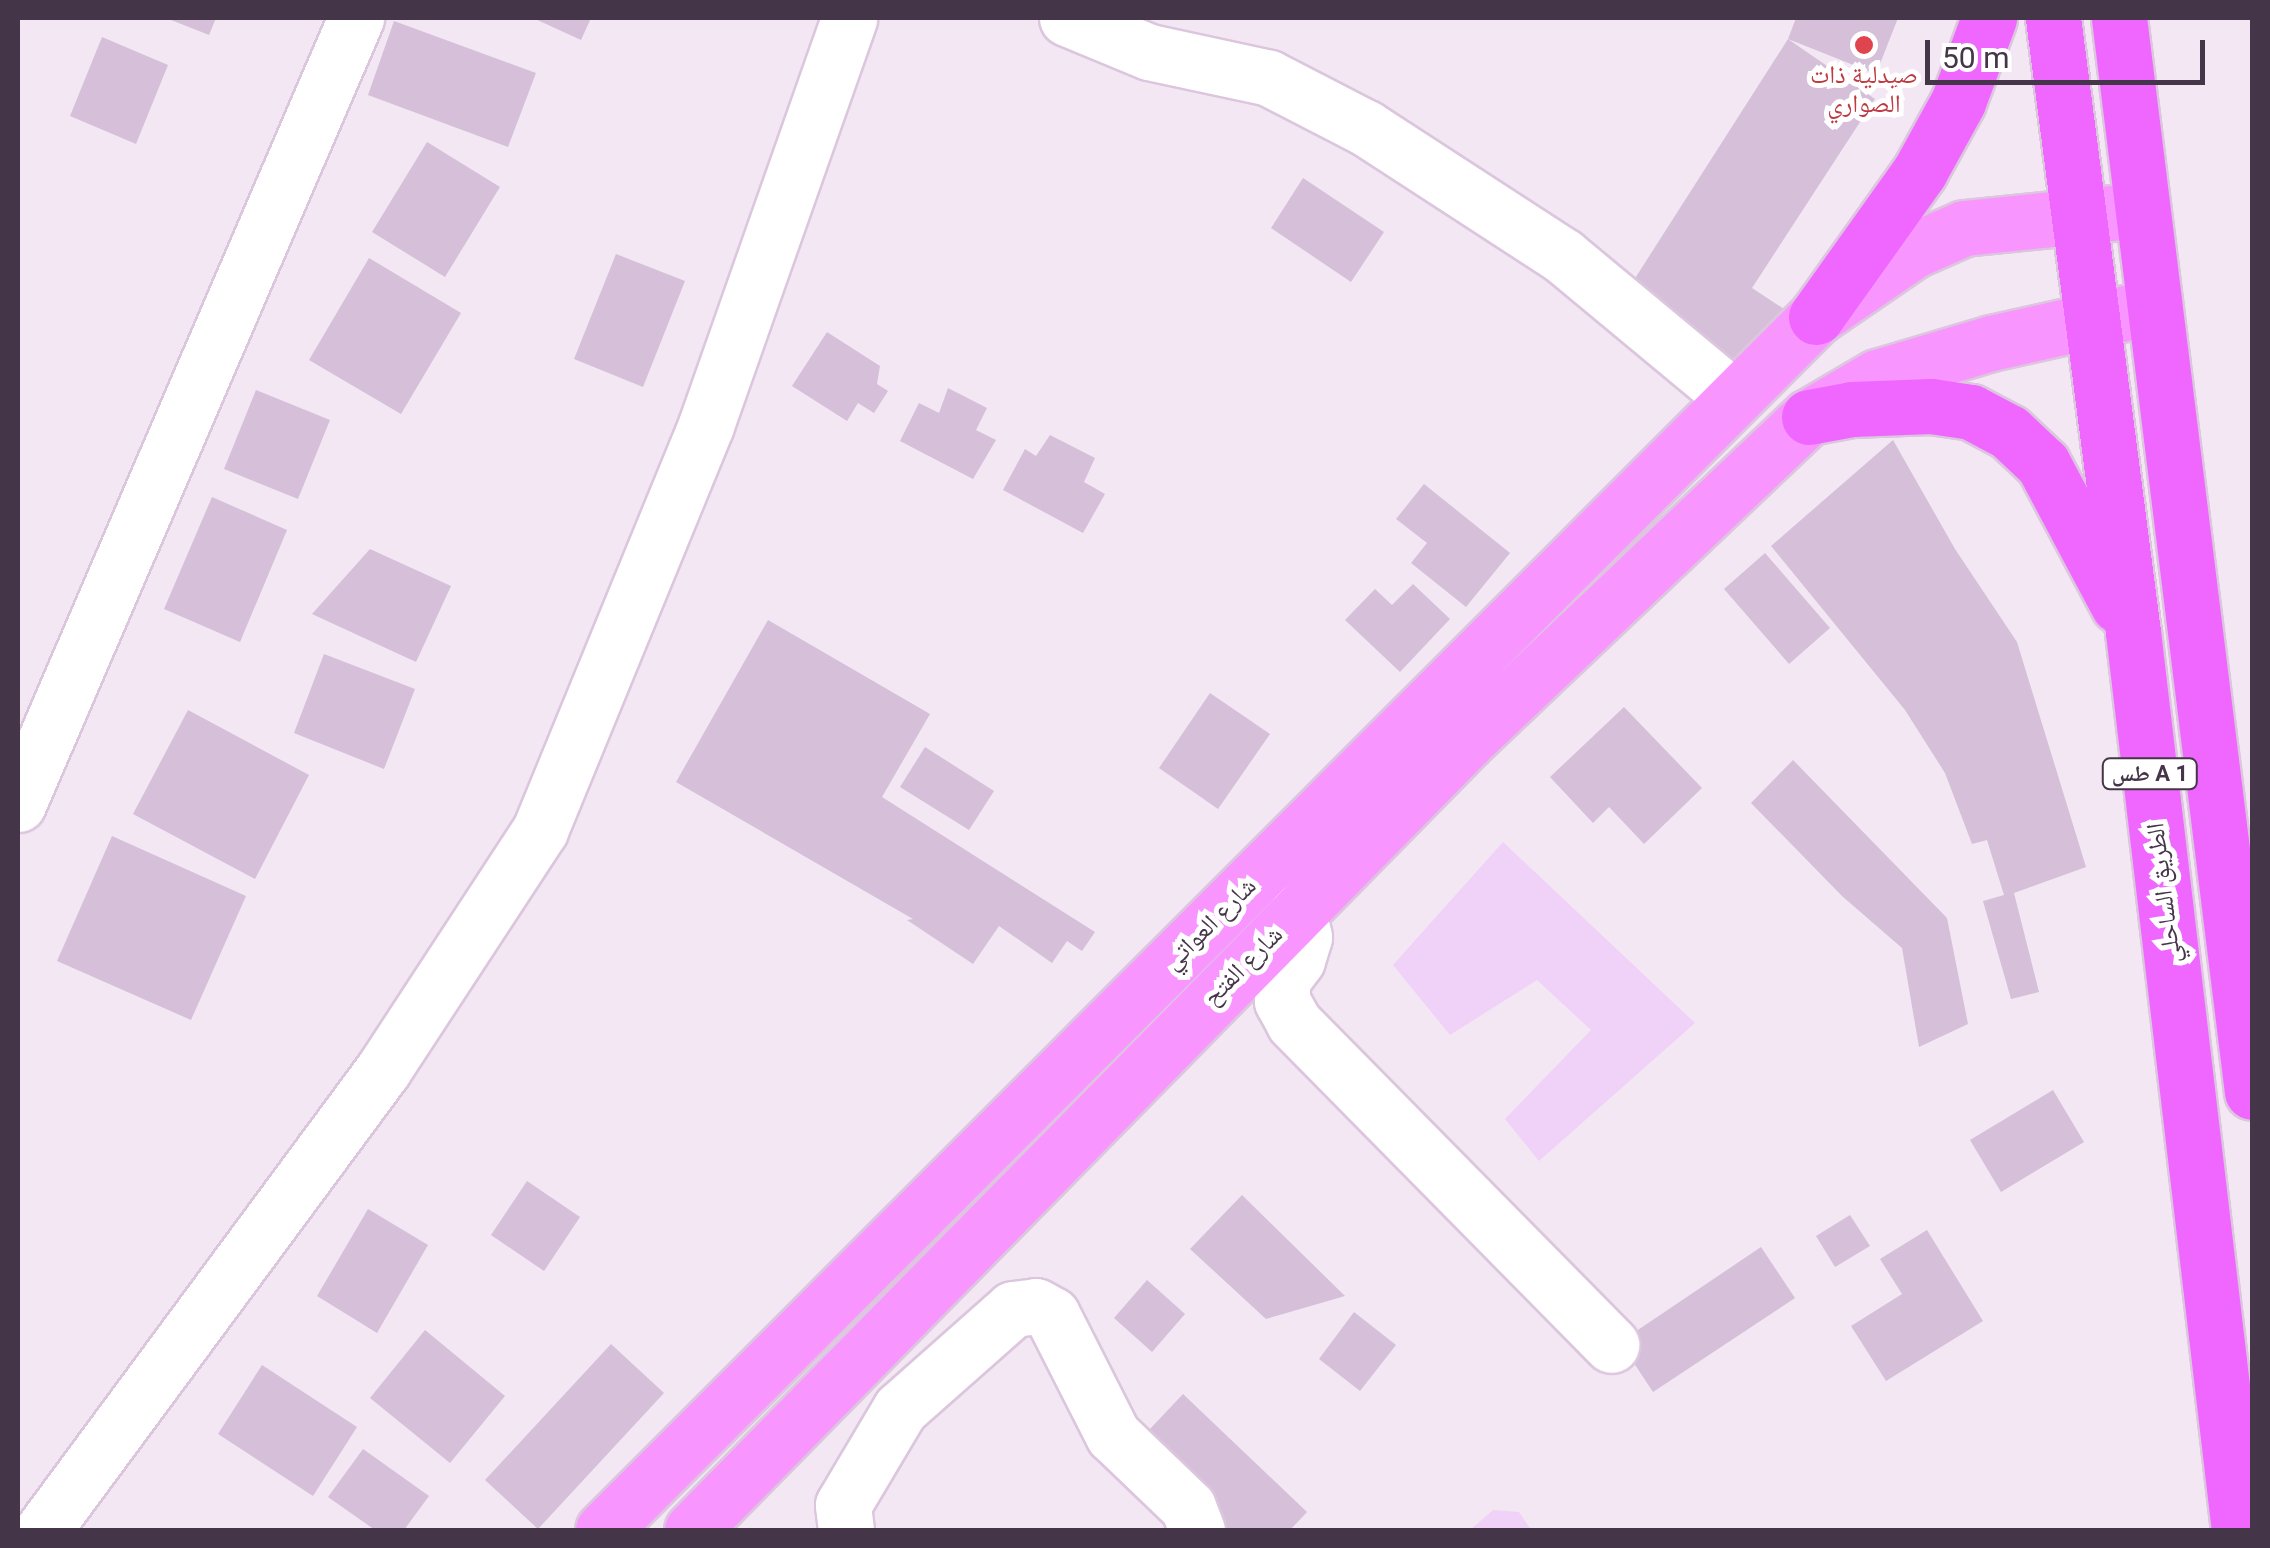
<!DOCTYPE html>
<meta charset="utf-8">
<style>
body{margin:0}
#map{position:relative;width:2270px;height:1548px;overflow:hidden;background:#f3e7f4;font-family:Roboto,"Noto Naskh Arabic",sans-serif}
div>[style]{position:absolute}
.commercial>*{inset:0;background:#f0d1f7}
.building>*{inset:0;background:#d5bfd9}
.roads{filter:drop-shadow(2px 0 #dcc6de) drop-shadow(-2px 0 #dcc6de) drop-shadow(0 2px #dcc6de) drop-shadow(0 -2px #dcc6de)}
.minor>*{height:55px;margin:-27.5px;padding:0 27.5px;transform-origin:27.5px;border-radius:27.5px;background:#fff}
.major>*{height:55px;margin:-27.5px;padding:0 27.5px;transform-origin:27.5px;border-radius:27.5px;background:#f995ff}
.highway>*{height:55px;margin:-27.5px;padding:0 27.5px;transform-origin:27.5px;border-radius:27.5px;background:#ef67ff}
.dots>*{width:28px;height:28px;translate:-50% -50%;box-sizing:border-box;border:5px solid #fff;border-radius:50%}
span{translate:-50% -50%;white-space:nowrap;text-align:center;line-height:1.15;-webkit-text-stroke:10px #fff;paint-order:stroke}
.shield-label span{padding:2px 8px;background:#fff;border:2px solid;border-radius:8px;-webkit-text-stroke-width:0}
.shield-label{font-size:22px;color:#453548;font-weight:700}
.health-label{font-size:25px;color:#be3a42}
.street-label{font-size:25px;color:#453548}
.frame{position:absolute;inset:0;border:20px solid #453548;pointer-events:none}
.scale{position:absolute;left:1925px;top:40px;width:280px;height:45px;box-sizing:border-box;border:5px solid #453548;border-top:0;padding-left:12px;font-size:30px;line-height:35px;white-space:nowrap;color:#453548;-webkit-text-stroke:8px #fff;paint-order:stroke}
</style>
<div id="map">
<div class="commercial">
<i style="clip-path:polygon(1503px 842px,1695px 1023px,1539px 1161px,1505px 1119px,1591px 1030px,1537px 980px,1450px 1035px,1393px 965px)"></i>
<i style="clip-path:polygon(1493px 1510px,1519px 1512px,1531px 1530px,1470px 1530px)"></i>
</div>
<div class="building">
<i style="clip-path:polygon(166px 18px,216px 18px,209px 35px)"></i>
<i style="clip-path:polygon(533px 18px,591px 18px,581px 40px)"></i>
<i style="clip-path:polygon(1796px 18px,1898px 18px,1876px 74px,1788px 39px,1875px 99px,1752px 288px,1790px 313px,1744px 383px,1625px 294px,1788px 39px)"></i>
<i style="clip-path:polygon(394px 21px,536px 73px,508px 147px,368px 95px)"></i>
<i style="clip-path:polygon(102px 37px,168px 65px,136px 144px,70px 116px)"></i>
<i style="clip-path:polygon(427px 142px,500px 187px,445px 277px,372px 232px)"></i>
<i style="clip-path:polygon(1303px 178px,1384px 232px,1351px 282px,1271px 228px)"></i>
<i style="clip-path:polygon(616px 254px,685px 281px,643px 387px,574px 359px)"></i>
<i style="clip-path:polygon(369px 258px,461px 313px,401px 414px,309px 360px)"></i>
<i style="clip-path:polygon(827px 332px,880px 366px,877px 384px,888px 391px,874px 413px,858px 403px,847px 421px,792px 386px)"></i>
<i style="clip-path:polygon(948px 388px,987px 408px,976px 430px,996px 440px,973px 479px,900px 441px,919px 403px,939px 413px)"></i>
<i style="clip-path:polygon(256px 390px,330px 420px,298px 499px,224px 469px)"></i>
<i style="clip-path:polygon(1050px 435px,1095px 458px,1084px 482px,1105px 494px,1083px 533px,1003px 490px,1025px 449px,1036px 456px)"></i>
<i style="clip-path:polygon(1893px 440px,1955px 549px,2017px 642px,2086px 867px,2014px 893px,2039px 992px,2011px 999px,1983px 901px,2004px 895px,1987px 840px,1972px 844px,1945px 773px,1905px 710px,1771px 546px)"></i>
<i style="clip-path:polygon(1424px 484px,1510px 553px,1466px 607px,1411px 563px,1427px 543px,1396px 519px)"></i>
<i style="clip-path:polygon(212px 497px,287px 530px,240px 642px,164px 609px)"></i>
<i style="clip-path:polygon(370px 549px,451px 586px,416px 662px,312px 614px)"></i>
<i style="clip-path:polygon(1765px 553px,1830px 628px,1789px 664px,1724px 589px)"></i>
<i style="clip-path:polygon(1413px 584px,1450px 619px,1400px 672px,1345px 620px,1375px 589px,1392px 605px)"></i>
<i style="clip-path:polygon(768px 620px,930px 714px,882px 797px,1095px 932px,1082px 951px,1067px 941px,1052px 963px,999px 926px,973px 964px,907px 920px,913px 919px,676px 782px)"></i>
<i style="clip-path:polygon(324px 654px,415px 689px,384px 769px,294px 733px)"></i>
<i style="clip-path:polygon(1210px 693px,1270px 734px,1218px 809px,1159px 768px)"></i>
<i style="clip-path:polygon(1624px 707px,1702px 788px,1644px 844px,1609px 807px,1593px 823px,1550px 777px)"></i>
<i style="clip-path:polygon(188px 710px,309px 775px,255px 879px,133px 814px)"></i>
<i style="clip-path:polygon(925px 747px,994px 791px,969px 830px,900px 787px)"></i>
<i style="clip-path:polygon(1793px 760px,1947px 918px,1968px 1024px,1919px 1047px,1902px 948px,1842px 896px,1751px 803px)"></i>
<i style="clip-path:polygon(112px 836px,246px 896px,191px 1020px,57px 961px)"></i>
<i style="clip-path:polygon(2053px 1090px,2084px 1142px,2001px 1192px,1970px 1140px)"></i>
<i style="clip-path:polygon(527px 1181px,580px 1217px,544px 1271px,491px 1235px)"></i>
<i style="clip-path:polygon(1242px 1195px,1345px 1296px,1266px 1319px,1190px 1249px)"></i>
<i style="clip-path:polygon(368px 1209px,428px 1245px,377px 1333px,317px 1296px)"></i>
<i style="clip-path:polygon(1850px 1215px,1870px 1246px,1835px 1267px,1816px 1236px)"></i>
<i style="clip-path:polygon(1927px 1230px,1983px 1321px,1886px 1381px,1851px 1326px,1902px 1294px,1880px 1259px)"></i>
<i style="clip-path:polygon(1761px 1247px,1795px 1298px,1653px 1392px,1620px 1342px)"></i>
<i style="clip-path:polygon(1147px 1280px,1185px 1314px,1152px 1352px,1114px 1318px)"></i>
<i style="clip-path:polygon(1354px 1312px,1396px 1345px,1360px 1391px,1319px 1359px)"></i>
<i style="clip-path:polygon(425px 1330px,505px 1396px,450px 1463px,370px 1398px)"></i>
<i style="clip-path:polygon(611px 1344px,664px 1393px,538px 1529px,485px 1480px)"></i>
<i style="clip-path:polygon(262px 1365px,357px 1427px,313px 1496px,218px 1434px)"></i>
<i style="clip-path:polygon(1183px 1394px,1307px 1512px,1290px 1530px,1221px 1530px,1133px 1447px)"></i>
<i style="clip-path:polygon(363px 1449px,429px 1496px,404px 1530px,375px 1530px,328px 1497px)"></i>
</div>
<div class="roads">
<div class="minor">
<i style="left:1067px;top:18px;width:89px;rotate:22.5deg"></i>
<i style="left:1149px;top:52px;width:123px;rotate:12.2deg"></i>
<i style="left:1269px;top:78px;width:109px;rotate:27.3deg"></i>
<i style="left:1366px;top:128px;width:235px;rotate:33deg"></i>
<i style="left:1563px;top:256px;width:222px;rotate:39.7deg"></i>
<i style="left:18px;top:804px;width:856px;rotate:-66.73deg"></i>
<i style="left:1298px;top:911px;width:27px;rotate:77deg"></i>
<i style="left:1304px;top:937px;width:24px;rotate:107deg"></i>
<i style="left:1297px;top:960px;width:25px;rotate:127deg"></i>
<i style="left:1282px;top:980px;width:21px;rotate:90deg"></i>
<i style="left:1282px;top:1001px;width:25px;rotate:61deg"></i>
<i style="left:1294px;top:1023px;width:452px;rotate:45.4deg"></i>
<i style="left:43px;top:1530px;width:572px;rotate:-53.53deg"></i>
<i style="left:383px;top:1070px;width:287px;rotate:-56.8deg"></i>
<i style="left:540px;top:830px;width:438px;rotate:-67.7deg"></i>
<i style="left:706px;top:425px;width:431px;rotate:-70.6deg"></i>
<i style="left:846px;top:1530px;width:25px;rotate:-97deg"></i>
<i style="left:843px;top:1505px;width:112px;rotate:-59.3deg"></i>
<i style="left:900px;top:1409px;width:151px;rotate:-41.5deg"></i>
<i style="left:1013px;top:1309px;width:23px;rotate:-7deg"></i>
<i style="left:1036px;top:1306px;width:18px;rotate:29deg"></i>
<i style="left:1052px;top:1315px;width:135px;rotate:63.1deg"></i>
<i style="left:1113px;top:1435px;width:104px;rotate:43.8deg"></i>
<i style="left:1188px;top:1507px;width:25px;rotate:69deg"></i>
</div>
<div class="major">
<i style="left:603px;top:1530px;width:1715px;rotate:-45deg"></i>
<i style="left:1816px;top:317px;width:119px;rotate:-34.4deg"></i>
<i style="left:1914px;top:250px;width:55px;rotate:-23.7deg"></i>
<i style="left:1964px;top:228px;width:179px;rotate:-5.8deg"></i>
<i style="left:692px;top:1530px;width:1105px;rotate:-45.51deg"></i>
<i style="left:1466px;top:742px;width:473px;rotate:-43.5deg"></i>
<i style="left:1809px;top:417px;width:79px;rotate:-30.5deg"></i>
<i style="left:1877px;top:377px;width:119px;rotate:-16.6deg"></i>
<i style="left:1991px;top:343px;width:165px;rotate:-12.6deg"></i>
</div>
<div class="highway">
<i style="left:2053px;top:18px;width:619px;rotate:82.58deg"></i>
<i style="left:2133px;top:632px;width:904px;rotate:83.27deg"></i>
<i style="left:2119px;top:18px;width:1082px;rotate:82.94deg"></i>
<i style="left:1816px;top:317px;width:179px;rotate:-54.5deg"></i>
<i style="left:1920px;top:171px;width:79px;rotate:-61.2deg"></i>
<i style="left:1958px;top:102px;width:90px;rotate:-69.7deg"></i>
<i style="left:1809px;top:417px;width:44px;rotate:-10.5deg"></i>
<i style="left:1852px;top:409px;width:79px;rotate:-2.2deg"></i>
<i style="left:1931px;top:406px;width:40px;rotate:8.5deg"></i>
<i style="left:1971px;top:412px;width:43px;rotate:27.8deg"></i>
<i style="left:2009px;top:432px;width:47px;rotate:43.3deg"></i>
<i style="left:2043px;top:464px;width:160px;rotate:62deg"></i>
</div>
</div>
<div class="dots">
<i style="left:1864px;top:45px;background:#e0444e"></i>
</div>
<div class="shield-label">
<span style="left:2150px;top:774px">طس A 1</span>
</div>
<div class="health-label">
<span style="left:1864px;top:90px">صيدلية ذات<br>الصواري</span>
</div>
<div class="street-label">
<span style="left:2164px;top:893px;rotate:-97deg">الطريق الساحلي</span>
<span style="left:1210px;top:924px;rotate:-45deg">شارع العواتي</span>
<span style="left:1243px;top:966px;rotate:-45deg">شارع الفتح</span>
</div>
<div class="frame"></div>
<div class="scale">50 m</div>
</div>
